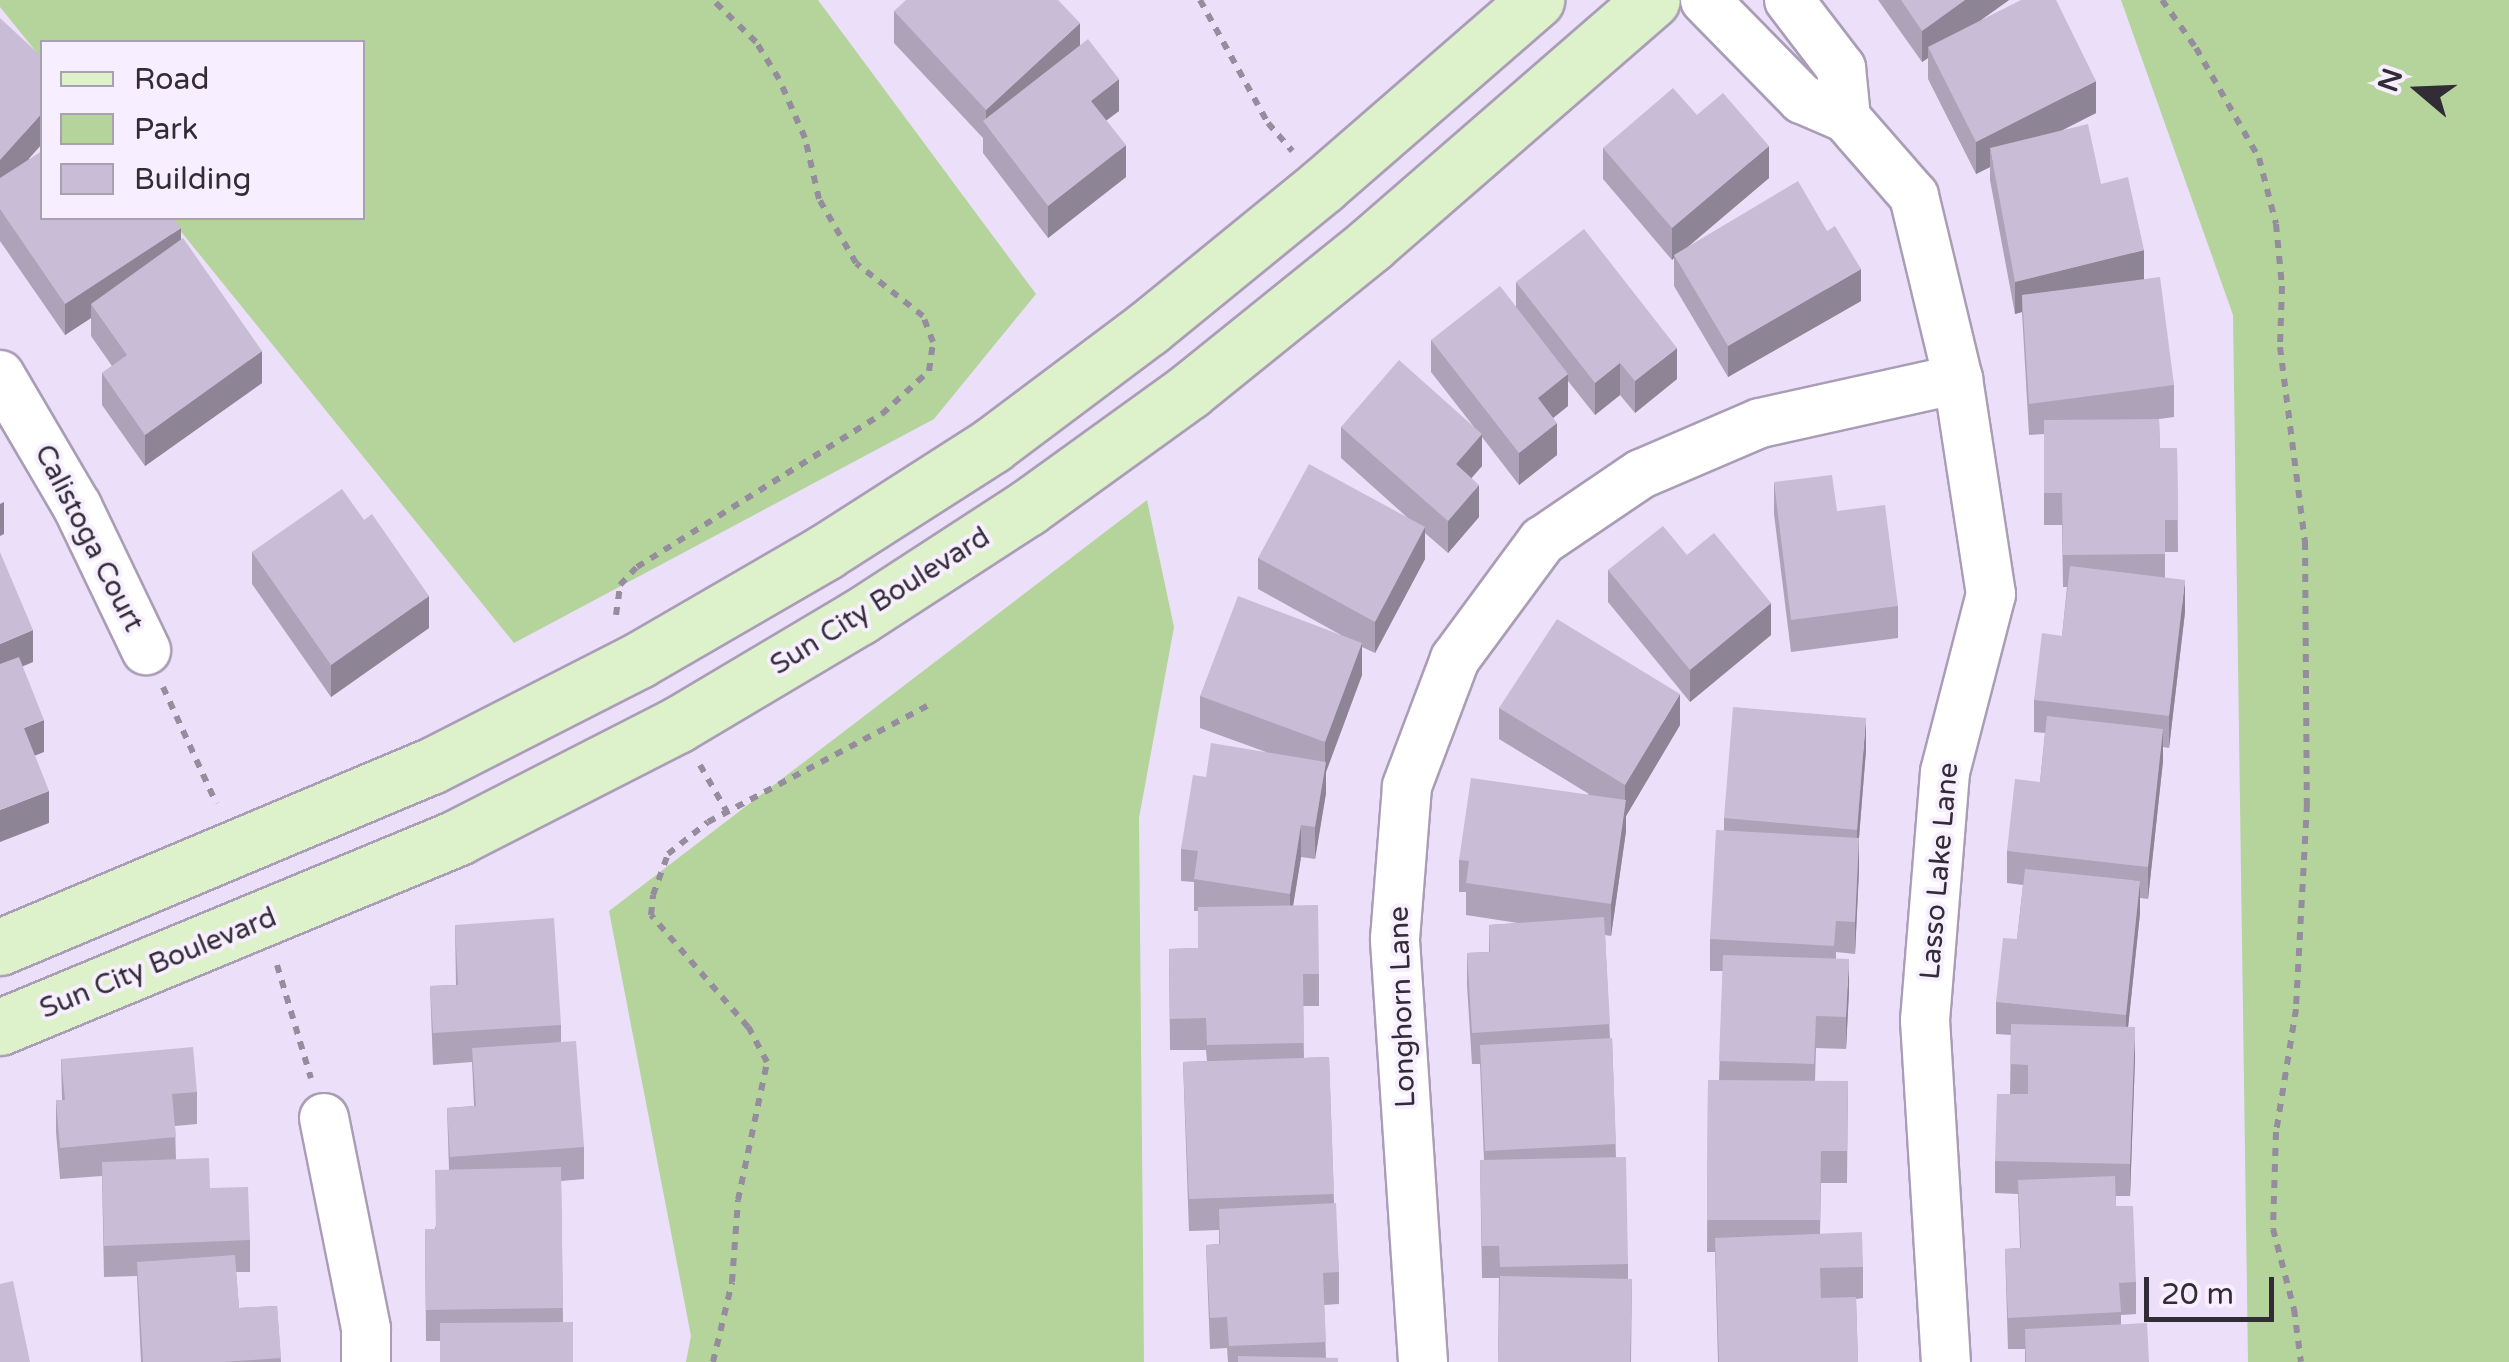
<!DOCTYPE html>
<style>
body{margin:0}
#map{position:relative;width:2509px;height:1362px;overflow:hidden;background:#ecdff9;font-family:"Varela Round",sans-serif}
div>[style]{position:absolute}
.green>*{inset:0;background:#b4d49b}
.path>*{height:6px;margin-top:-3px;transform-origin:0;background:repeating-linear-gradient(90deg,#958c9e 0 8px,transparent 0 16px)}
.roads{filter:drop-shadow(2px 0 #aa9db6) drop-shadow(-2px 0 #aa9db6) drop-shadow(0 2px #aa9db6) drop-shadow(0 -2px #aa9db6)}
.street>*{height:48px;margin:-24px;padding:0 24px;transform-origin:24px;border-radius:24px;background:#fff}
.secondary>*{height:55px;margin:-27.5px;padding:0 27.5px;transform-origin:27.5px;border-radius:27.5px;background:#ddf1ca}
.wall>*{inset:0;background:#ada2b8}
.shaded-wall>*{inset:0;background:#8d8496}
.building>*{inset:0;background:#c9bcd6}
span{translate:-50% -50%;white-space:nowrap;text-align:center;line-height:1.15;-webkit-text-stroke:8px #f7efff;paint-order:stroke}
.street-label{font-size:28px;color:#312c36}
.legend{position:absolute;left:40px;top:40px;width:325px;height:180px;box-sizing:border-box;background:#f7efff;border:2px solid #a8a1af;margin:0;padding:12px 18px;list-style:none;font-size:30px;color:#312c36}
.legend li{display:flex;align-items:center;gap:20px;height:50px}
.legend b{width:50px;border:2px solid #a8a1af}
.north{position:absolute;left:2369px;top:40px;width:100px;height:100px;-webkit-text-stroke:8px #f7efff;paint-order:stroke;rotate:289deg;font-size:28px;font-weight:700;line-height:40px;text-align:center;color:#312c36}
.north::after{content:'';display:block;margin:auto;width:35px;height:45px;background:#312c36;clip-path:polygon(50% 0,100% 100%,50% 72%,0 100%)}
.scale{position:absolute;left:2144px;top:1277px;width:130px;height:45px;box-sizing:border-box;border:5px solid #312c36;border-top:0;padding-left:12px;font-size:30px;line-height:35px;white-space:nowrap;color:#312c36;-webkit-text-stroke:8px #f7efff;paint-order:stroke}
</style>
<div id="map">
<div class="green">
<i style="clip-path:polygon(0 0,818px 0,1036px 294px,934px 419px,514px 643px,170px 218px,362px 218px,362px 42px,42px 42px,42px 59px,0 7px)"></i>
<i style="clip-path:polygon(2121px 0,2509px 0,2509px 1362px,2248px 1362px,2233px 315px)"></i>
<i style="clip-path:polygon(1147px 500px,1174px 627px,1139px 818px,1144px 1362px,686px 1362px,691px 1336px,609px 911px)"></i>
</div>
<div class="path">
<i style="left:1200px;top:0;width:141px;rotate:61.1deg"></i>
<i style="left:1268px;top:123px;width:37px;rotate:49deg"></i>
<i style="left:2162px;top:0;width:59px;rotate:54.7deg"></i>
<i style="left:2196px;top:48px;width:127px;rotate:60.2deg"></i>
<i style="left:2259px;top:158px;width:68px;rotate:75.6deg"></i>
<i style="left:2276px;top:224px;width:62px;rotate:84.5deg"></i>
<i style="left:2282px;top:286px;width:61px;rotate:91.9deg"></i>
<i style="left:2280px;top:347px;width:197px;rotate:82.7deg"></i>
<i style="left:2305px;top:542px;width:262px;rotate:89.6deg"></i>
<i style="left:2307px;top:804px;width:205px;rotate:93.1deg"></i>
<i style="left:2296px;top:1009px;width:125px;rotate:99.2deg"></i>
<i style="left:2276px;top:1132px;width:97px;rotate:91.8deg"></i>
<i style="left:2273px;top:1229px;width:83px;rotate:75.3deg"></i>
<i style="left:2294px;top:1309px;width:53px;rotate:82.5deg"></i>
<i style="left:616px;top:615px;width:30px;rotate:-82deg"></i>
<i style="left:620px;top:585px;width:25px;rotate:-47deg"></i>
<i style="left:637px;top:567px;width:289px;rotate:-32deg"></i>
<i style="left:882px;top:414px;width:64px;rotate:-42.5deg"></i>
<i style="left:929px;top:371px;width:29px;rotate:-82deg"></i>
<i style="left:933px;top:342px;width:28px;rotate:-111deg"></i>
<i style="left:923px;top:316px;width:85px;rotate:-141.7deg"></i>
<i style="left:856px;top:263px;width:74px;rotate:-120deg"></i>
<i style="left:819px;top:199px;width:63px;rotate:-102.9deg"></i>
<i style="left:805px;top:138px;width:64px;rotate:-113.8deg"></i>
<i style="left:779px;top:79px;width:44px;rotate:-121.9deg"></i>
<i style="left:756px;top:42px;width:60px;rotate:-135.7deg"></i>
<i style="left:163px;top:687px;width:128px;rotate:65.4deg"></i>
<i style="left:700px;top:765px;width:54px;rotate:60.1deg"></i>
<i style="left:277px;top:965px;width:118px;rotate:73.3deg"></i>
<i style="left:713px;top:1362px;width:82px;rotate:-76.6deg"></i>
<i style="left:732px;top:1282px;width:82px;rotate:-85.8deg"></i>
<i style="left:738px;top:1200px;width:141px;rotate:-78.1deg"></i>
<i style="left:767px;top:1062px;width:40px;rotate:-118deg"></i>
<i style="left:748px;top:1027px;width:148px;rotate:-130.9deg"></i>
<i style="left:651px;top:915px;width:20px;rotate:-84deg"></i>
<i style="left:653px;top:895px;width:44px;rotate:-69.9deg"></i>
<i style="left:668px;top:854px;width:51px;rotate:-38.7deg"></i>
<i style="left:708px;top:822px;width:255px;rotate:-27.9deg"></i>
</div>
<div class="roads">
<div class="street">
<i style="left:1705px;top:0;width:139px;rotate:45.6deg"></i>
<i style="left:1802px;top:99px;width:48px;rotate:23.4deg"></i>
<i style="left:1846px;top:118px;width:103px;rotate:48.9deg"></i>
<i style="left:1914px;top:196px;width:188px;rotate:76.5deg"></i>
<i style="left:1958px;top:379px;width:218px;rotate:81.3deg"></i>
<i style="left:1991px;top:594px;width:184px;rotate:104.5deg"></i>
<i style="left:1945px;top:772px;width:249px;rotate:94.6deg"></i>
<i style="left:1925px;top:1020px;width:343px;rotate:86.5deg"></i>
<i style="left:1789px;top:0;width:86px;rotate:52.6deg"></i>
<i style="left:1841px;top:68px;width:50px;rotate:84.3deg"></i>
<i style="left:0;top:375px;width:152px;rotate:59.6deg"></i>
<i style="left:77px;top:506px;width:160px;rotate:64.4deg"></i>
<i style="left:324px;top:1118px;width:215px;rotate:78.7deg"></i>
<i style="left:366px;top:1329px;width:33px;rotate:90deg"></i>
<i style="left:1423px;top:1362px;width:424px;rotate:-93.8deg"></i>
<i style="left:1395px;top:939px;width:153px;rotate:-85.5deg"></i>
<i style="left:1407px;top:786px;width:136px;rotate:-69.3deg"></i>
<i style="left:1455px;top:659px;width:147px;rotate:-53.6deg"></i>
<i style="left:1542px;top:541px;width:120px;rotate:-34.1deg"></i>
<i style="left:1641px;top:474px;width:129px;rotate:-23.2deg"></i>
<i style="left:1760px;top:423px;width:203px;rotate:-12.5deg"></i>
</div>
<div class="secondary">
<i style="left:0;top:947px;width:467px;rotate:-22.8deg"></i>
<i style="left:431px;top:766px;width:233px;rotate:-27deg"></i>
<i style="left:639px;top:660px;width:215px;rotate:-30.1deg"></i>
<i style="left:825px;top:552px;width:198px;rotate:-32.6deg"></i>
<i style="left:992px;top:445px;width:195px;rotate:-36.9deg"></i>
<i style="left:1148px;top:328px;width:225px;rotate:-39.2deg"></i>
<i style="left:1322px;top:186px;width:284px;rotate:-41deg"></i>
<i style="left:0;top:1027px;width:496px;rotate:-22.5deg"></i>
<i style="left:458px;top:837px;width:246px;rotate:-27.1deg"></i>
<i style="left:677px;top:725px;width:212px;rotate:-30.7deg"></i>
<i style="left:859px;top:617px;width:200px;rotate:-33deg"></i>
<i style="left:1027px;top:508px;width:200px;rotate:-35.8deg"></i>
<i style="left:1189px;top:391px;width:234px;rotate:-38.9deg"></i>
<i style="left:1371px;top:244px;width:372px;rotate:-41deg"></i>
</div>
</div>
<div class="wall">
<i style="clip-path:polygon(1878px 0,2009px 0,1981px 20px,2096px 113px,2063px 130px,2101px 184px,2144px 279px,2174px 385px,2174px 417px,2159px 419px,2160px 448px,2177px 448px,2178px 552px,2165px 552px,2165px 578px,2185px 612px,2169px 748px,2163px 747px,2163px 761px,2148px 899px,2140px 898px,2140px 913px,2128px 1027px,2135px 1059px,2130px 1196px,2116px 1196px,2116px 1206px,2136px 1282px,2136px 1314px,2121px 1315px,2121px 1324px,2149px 1362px,2025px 1362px,2025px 1349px,2008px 1349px,2005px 1249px,2020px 1248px,2018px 1194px,1995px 1193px,1995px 1161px,2010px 1094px,2011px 1035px,1996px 1034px,1996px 1002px,2017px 939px,2023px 885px,2007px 883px,2007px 851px,2040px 782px,2045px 733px,2034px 732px,2034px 700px,2062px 636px,2067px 587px,2063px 587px,2062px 525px,2044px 525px,2044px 434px,2029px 435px,2022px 312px,2015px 314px,1990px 180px,1990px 167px,1976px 174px,1928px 79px,1928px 58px,1922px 62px)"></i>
<i style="clip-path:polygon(894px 11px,1080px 45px,1119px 111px,1106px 120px,1126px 177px,1048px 238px,983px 153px,983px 138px,894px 43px)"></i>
<i style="clip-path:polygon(0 18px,29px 159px,181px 239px,262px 383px,145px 466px,102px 405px,102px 373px,112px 366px,91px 336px,91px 318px,65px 335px,0 241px)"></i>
<i style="clip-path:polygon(1697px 115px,1769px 178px,1688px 246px,1861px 301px,1728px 377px,1674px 286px,1674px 258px,1672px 260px,1603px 179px,1603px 148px)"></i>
<i style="clip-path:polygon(1516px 282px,1677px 379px,1635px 413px,1620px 395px,1595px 415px,1568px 381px,1568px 406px,1553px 418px,1557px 455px,1519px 485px,1482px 437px,1482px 466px,1471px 478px,1479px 517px,1448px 553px,1425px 533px,1425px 559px,1375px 653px,1362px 647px,1362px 675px,1326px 772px,1326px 793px,1315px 859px,1301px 857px,1293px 905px,1319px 974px,1319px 1006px,1303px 1006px,1304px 1058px,1329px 1057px,1334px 1203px,1339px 1272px,1339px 1304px,1324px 1305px,1326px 1358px,1338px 1362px,1228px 1362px,1227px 1348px,1210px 1349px,1206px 1245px,1219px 1244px,1219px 1230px,1189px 1231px,1183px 1062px,1207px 1061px,1206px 1050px,1170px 1050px,1169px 949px,1198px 948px,1198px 911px,1194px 911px,1194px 882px,1181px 881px,1181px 849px,1206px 777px,1266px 752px,1200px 728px,1200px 696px,1341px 635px,1258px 589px,1258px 558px,1409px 519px,1341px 458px,1341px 427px,1474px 427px,1431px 372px,1431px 340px,1516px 306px)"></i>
<i style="clip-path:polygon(1774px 482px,1898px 606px,1898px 638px,1791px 652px,1774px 514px)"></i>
<i style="clip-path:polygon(364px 520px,429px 628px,331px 697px,252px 584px,252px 552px)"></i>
<i style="clip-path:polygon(1687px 555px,1771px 635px,1690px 702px,1608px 602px,1608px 570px)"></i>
<i style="clip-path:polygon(1499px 708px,1680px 725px,1626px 816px,1626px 831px,1611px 936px,1605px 935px,1610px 1038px,1612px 1038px,1616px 1157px,1628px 1264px,1628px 1279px,1632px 1279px,1631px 1362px,1498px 1362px,1499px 1278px,1482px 1278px,1480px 1160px,1484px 1160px,1480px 1064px,1472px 1064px,1467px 985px,1467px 953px,1489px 952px,1489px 925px,1518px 923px,1466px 915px,1466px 892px,1459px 892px,1459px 860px,1589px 794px,1499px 739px)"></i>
<i style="clip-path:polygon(1866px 750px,1859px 838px,1859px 870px,1855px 954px,1836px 952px,1836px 959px,1849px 991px,1846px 1049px,1816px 1048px,1815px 1081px,1848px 1081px,1847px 1183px,1821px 1183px,1820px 1234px,1863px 1267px,1863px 1298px,1856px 1299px,1858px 1362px,1718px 1362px,1715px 1252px,1707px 1252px,1708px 1080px,1719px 1080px,1723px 971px,1710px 971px,1710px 939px,1724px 830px,1724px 818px)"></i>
<i style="clip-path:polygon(455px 925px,561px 1025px,561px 1042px,584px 1147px,584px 1179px,561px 1181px,563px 1322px,440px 1341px,426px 1341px,425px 1229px,435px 1229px,449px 1169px,447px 1108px,474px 1106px,472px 1062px,433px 1065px,430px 986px,456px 985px)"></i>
<i style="clip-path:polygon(61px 1059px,197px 1092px,197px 1124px,175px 1126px,176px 1160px,210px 1188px,250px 1240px,250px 1272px,236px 1272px,239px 1308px,277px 1306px,281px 1362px,141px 1362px,137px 1276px,104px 1277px,102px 1176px,60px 1179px,56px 1132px,56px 1100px,62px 1100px)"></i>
</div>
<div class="shaded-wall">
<i style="clip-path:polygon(1965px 0,2009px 0,1932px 55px,1928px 47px,1928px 58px,1922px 62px,1922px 31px)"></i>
<i style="clip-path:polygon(1080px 23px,1080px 55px,986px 126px,986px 110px)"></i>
<i style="clip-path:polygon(1119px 79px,1119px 111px,1091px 132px,1091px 101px)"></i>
<i style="clip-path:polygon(2096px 81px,2096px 113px,1993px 165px,1990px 148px,1990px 167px,1976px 174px,1976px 142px)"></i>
<i style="clip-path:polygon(42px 113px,42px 144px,0 191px,0 160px)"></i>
<i style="clip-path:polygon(1126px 145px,1126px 177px,1048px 238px,1048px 206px)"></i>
<i style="clip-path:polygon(1769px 146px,1769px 178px,1676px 257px,1674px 255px,1674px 258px,1672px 260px,1672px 228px)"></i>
<i style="clip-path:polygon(181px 228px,181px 260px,91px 304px,91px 318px,65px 335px,65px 304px)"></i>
<i style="clip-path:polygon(2144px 250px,2144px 282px,2022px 295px,2022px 312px,2015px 314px,2015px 282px)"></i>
<i style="clip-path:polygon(1861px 269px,1861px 301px,1728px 377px,1728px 346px)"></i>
<i style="clip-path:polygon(1677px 348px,1677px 379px,1635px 413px,1635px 381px)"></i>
<i style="clip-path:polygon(262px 351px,262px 383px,145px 466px,145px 435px)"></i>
<i style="clip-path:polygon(1620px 363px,1620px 395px,1595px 415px,1595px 383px)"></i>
<i style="clip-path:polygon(1568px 374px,1568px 406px,1538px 430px,1538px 398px)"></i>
<i style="clip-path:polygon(1557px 423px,1557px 455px,1519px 485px,1519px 453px)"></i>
<i style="clip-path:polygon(1482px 434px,1482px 466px,1456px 496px,1456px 464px)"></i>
<i style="clip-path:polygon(1479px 485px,1479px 517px,1448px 553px,1448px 521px)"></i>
<i style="clip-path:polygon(4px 502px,4px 534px,0 536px,0 504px)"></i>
<i style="clip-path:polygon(1425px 527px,1425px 559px,1375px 653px,1375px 622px)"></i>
<i style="clip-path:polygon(2185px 580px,2185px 612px,2169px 748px,2169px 716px)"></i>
<i style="clip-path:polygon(429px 596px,429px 628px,331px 697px,331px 665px)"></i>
<i style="clip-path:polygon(1771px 603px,1771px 635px,1690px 702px,1690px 670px)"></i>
<i style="clip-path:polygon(33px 630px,33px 662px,0 676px,0 644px)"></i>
<i style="clip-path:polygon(1362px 643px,1362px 675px,1326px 772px,1326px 793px,1315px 859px,1315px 827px,1325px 767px,1325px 742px)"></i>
<i style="clip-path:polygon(1680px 694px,1680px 725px,1626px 816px,1626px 831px,1611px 936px,1611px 904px,1625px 801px,1625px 785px)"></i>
<i style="clip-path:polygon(1866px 718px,1866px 750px,1857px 862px,1857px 830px)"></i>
<i style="clip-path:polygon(44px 720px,44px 752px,24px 760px,24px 728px)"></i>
<i style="clip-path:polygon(2163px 729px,2163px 761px,2148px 899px,2148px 867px)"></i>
<i style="clip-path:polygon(49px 791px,49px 823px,0 842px,0 810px)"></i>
<i style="clip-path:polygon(1301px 825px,1301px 857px,1290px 925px,1290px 894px)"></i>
<i style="clip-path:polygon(1859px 838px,1859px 870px,1855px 954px,1855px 922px)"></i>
<i style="clip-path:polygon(2140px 881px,2140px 913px,2126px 1047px,2126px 1015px)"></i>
<i style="clip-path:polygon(1849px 959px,1849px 991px,1846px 1049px,1846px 1017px)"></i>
<i style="clip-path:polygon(2135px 1027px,2135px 1059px,2130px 1196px,2130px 1164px)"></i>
</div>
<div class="building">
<i style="clip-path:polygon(906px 0,1058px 0,1080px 23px,986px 110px,894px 11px)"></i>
<i style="clip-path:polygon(1901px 0,1965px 0,1922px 31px)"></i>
<i style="clip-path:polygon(2021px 0,2056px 0,2096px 81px,1976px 142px,1928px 47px)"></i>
<i style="clip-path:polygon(0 18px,42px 57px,42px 113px,0 160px)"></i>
<i style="clip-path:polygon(1088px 39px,1119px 79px,1091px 101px,1126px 145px,1048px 206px,983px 121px)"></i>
<i style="clip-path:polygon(1673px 88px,1697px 115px,1723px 93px,1769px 146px,1672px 228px,1603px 148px)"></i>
<i style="clip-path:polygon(2088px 124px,2101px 184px,2128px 177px,2144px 250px,2015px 282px,1990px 148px)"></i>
<i style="clip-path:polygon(42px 151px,42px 218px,174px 218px,181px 228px,65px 304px,0 209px,0 178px)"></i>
<i style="clip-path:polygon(1798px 181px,1827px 231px,1835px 226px,1861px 269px,1728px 346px,1674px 255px)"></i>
<i style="clip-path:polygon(1584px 229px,1677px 348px,1635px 381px,1620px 363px,1595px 383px,1516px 282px)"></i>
<i style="clip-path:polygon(183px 238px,262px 351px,145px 435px,102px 373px,127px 355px,91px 304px)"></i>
<i style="clip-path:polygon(2160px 277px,2174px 385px,2029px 404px,2022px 295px)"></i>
<i style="clip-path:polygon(1500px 286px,1568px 374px,1538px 398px,1557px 423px,1519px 453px,1431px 340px)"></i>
<i style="clip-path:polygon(1399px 360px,1482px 434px,1456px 464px,1479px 485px,1448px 521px,1341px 427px)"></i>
<i style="clip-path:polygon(2159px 419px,2160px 448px,2177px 448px,2178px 520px,2165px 520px,2165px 554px,2063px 555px,2062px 493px,2044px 493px,2044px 420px)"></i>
<i style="clip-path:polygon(1309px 464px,1425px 527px,1375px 622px,1258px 558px)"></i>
<i style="clip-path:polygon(1832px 475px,1837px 511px,1885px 505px,1898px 606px,1791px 620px,1774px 482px)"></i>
<i style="clip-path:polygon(342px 489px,364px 520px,372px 514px,429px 596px,331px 665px,252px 552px)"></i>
<i style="clip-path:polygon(1663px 526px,1687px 555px,1714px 533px,1771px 603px,1690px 670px,1608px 570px)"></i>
<i style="clip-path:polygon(0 552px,33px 630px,0 644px)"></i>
<i style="clip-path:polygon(2070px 566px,2185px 580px,2169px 716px,2034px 700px,2042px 633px,2062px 636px)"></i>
<i style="clip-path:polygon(1238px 596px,1362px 643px,1325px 742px,1200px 696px)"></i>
<i style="clip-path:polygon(1557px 619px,1680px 694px,1625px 785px,1499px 708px)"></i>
<i style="clip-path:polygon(19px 657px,44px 720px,24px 728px,49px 791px,0 810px,0 664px)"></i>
<i style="clip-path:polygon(1733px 707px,1866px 718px,1857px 830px,1724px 818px)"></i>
<i style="clip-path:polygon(2047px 716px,2163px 729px,2148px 867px,2007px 851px,2015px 779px,2040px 782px)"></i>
<i style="clip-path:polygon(1211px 743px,1326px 762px,1315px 827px,1301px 825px,1290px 894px,1194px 879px,1198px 851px,1181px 849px,1193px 775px,1206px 777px)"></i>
<i style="clip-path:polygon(1471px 778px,1626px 800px,1611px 904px,1466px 883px,1469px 861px,1459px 860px)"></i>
<i style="clip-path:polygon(1716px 830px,1859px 838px,1855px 922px,1836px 921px,1834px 946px,1710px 939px)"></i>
<i style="clip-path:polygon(2025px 869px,2140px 881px,2126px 1015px,1996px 1002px,2003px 938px,2017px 939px)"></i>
<i style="clip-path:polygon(1318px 905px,1319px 974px,1303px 974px,1304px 1043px,1207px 1045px,1206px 1018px,1170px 1019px,1169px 949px,1198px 948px,1198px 907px)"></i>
<i style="clip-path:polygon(1604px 917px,1610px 1024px,1472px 1033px,1467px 953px,1490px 952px,1489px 925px)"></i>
<i style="clip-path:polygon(554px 918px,561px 1025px,433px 1033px,430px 986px,458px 985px,455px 925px)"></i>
<i style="clip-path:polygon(1723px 955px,1849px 959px,1846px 1017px,1816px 1016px,1814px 1064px,1719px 1061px)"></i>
<i style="clip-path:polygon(2011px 1024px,2135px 1027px,2130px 1164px,1995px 1161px,1997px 1094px,2028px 1094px,2028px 1065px,2010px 1064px)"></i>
<i style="clip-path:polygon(1612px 1038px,1616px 1144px,1485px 1151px,1480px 1045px)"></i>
<i style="clip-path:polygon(576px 1041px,584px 1147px,450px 1157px,447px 1108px,476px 1106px,472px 1048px)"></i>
<i style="clip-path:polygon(193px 1047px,197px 1092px,172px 1094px,176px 1137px,60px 1148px,56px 1100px,65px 1100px,61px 1059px)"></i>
<i style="clip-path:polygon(1329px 1057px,1334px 1194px,1189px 1199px,1183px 1062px)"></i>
<i style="clip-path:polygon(1708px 1080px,1848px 1081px,1847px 1151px,1821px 1151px,1820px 1220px,1707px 1220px)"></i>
<i style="clip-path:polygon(1626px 1157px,1628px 1264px,1500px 1267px,1499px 1246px,1482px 1246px,1480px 1160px)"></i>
<i style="clip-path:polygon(209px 1158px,210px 1188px,248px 1187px,250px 1240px,104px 1246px,102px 1162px)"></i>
<i style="clip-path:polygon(561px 1167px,563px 1308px,426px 1310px,425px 1229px,436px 1229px,435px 1170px)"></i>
<i style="clip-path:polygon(2115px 1176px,2116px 1206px,2133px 1206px,2136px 1282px,2119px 1283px,2121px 1312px,2008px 1318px,2005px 1249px,2021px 1248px,2018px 1180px)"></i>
<i style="clip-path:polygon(1336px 1203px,1339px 1272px,1323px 1273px,1326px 1342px,1229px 1346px,1227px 1317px,1210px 1318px,1206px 1245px,1220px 1244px,1219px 1209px)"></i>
<i style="clip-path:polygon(1862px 1232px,1863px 1267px,1820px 1268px,1821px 1298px,1856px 1297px,1858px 1362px,1719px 1362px,1715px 1238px)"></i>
<i style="clip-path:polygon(235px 1255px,239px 1308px,277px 1306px,281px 1358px,224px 1362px,143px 1362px,137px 1262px)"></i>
<i style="clip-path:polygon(1500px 1276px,1632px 1279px,1630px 1362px,1498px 1362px)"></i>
<i style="clip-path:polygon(13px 1281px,30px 1362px,0 1362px,0 1284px)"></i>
<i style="clip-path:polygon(573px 1322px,573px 1362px,440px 1362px,440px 1323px)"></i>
<i style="clip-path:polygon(2147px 1323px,2149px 1362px,2026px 1362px,2025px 1329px)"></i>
<i style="clip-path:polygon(1238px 1356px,1338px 1358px,1338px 1362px,1238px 1362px)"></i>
</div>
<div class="street-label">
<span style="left:89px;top:538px;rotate:63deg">Calistoga Court</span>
<span style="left:880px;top:601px;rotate:-32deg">Sun City Boulevard</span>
<span style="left:1939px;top:871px;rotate:-85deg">Lasso Lake Lane</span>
<span style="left:158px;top:963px;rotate:-22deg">Sun City Boulevard</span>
<span style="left:1402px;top:1007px;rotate:-92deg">Longhorn Lane</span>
</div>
<ul class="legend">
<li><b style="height:12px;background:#ddf1ca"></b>Road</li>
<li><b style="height:28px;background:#b4d49b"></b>Park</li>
<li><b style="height:28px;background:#c9bcd6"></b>Building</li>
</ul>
<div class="north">N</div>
<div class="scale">20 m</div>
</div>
